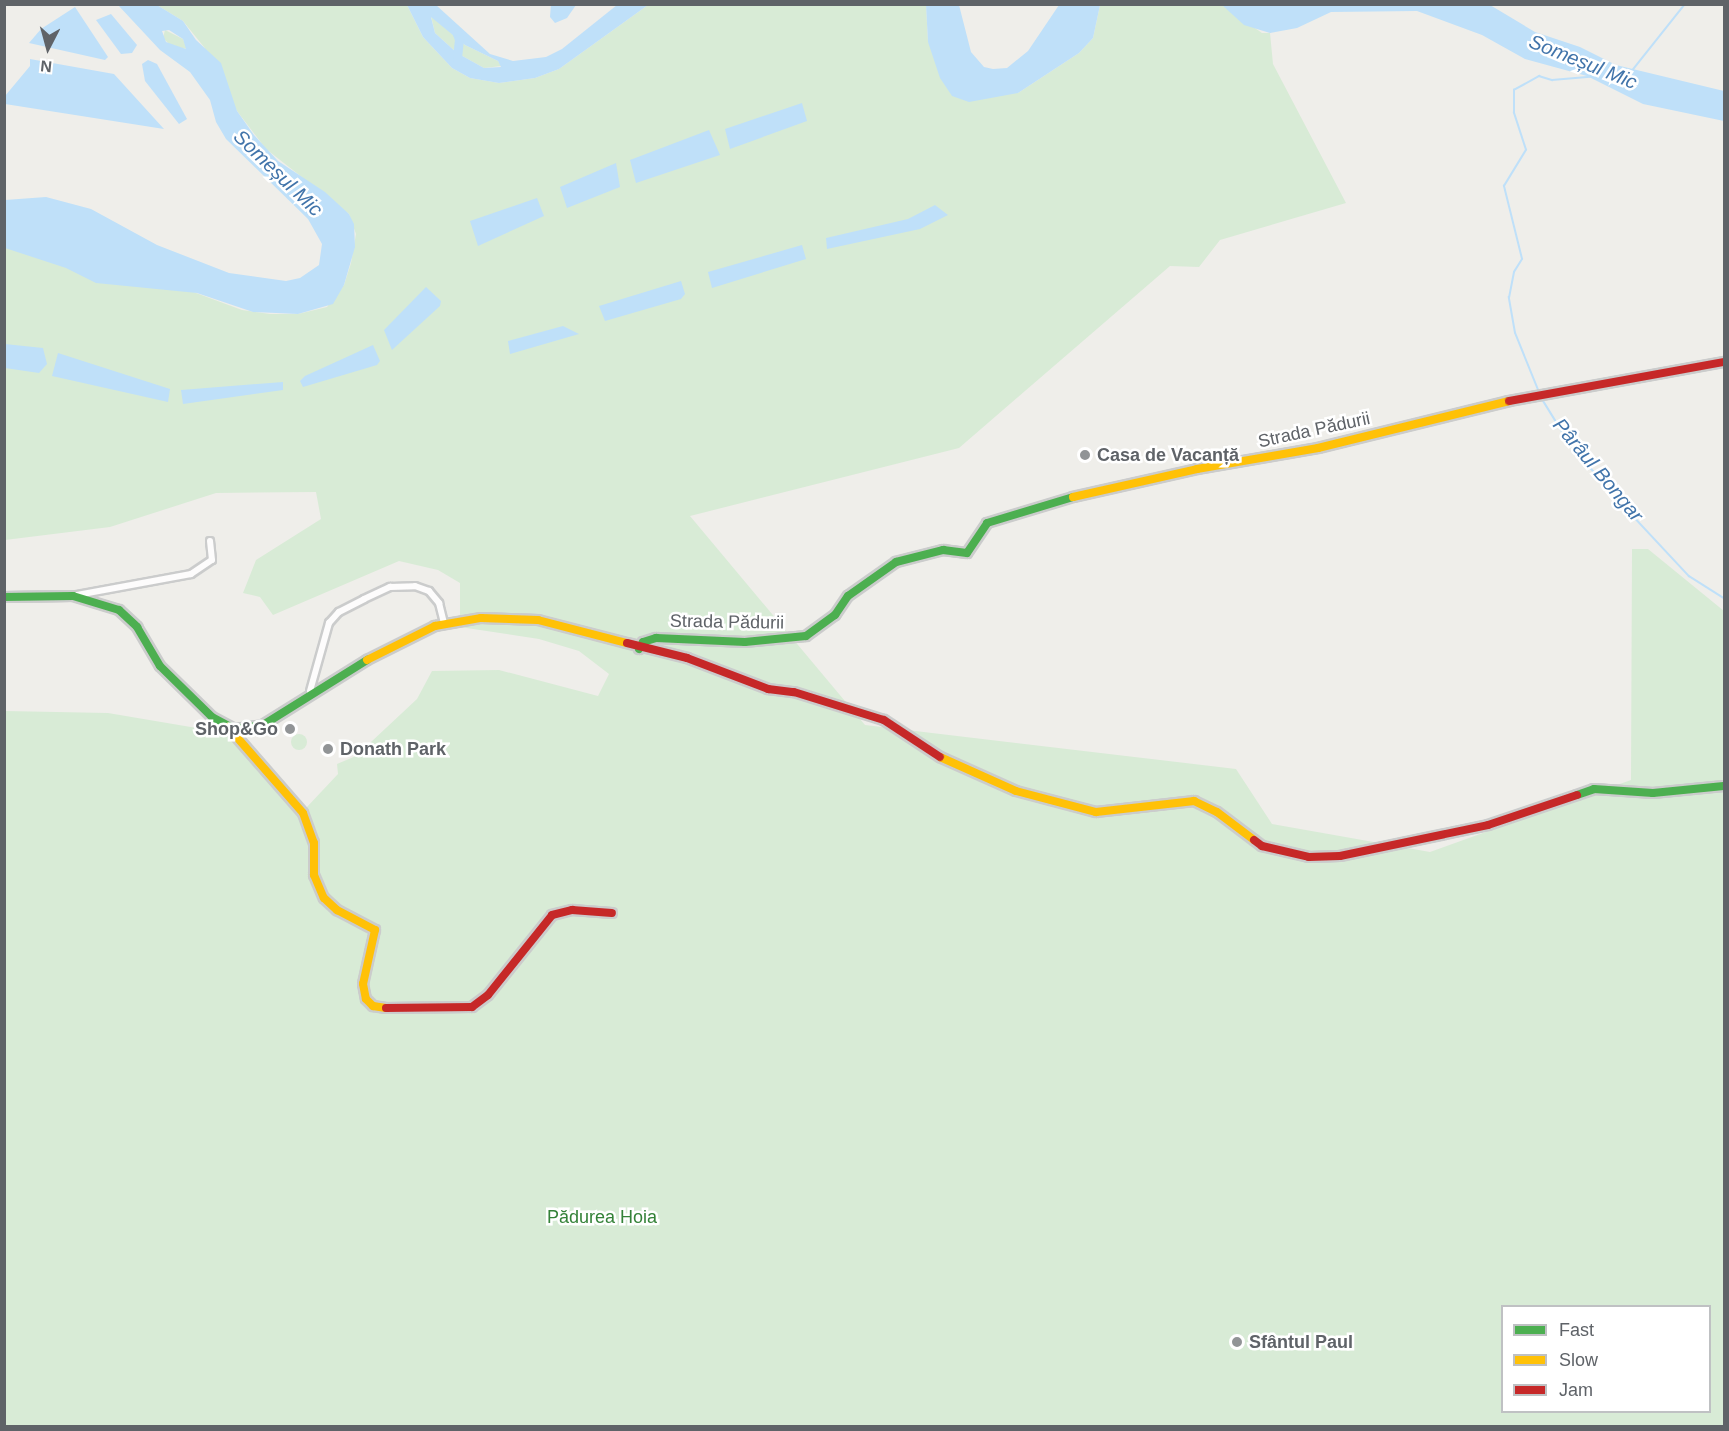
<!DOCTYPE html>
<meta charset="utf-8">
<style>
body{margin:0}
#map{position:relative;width:1729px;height:1431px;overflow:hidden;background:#efeeea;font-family:Arial,sans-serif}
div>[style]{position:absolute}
.green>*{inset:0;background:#d8ebd6}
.round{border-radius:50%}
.water>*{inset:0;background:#bfe0f9}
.stream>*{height:1.5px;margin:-0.75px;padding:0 0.75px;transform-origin:0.75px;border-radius:0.75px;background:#bfe0f9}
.river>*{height:9px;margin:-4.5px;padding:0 4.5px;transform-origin:4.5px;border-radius:4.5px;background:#bfe0f9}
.roads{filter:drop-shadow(2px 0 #cbcccc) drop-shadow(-2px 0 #cbcccc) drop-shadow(0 2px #cbcccc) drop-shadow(0 -2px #cbcccc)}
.street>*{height:6px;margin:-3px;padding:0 3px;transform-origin:3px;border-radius:3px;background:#fdfcfc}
.fast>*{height:8px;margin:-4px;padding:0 4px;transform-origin:4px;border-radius:4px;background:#4caf50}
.slow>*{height:8px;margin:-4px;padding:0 4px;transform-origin:4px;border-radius:4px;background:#ffc107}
.jam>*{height:8px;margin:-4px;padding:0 4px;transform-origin:4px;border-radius:4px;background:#c62828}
.dots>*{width:16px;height:16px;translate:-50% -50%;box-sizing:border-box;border:3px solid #fff;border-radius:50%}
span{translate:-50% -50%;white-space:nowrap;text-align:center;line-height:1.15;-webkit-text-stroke:5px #fff;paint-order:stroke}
.street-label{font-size:18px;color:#5f6368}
.poi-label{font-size:18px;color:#5f6368;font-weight:700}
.left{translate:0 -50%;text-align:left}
.right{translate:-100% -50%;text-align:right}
.park-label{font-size:18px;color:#348238}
.water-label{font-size:20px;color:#4174aa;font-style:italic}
.frame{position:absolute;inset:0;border:6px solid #5f6368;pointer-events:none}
.legend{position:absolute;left:1501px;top:1305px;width:210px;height:108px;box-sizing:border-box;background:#fff;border:2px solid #bfc1c3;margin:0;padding:8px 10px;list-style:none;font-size:18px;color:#5f6368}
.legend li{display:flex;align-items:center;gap:12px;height:30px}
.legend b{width:30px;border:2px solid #bfc1c3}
.north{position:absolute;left:18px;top:18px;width:60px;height:60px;-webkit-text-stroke:4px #fff;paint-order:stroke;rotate:186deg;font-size:16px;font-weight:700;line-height:24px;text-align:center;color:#5f6368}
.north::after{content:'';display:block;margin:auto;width:21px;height:27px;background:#5f6368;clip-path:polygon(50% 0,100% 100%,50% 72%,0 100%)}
</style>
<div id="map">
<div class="green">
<i style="clip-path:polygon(evenodd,157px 5px,407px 5px,423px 37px,452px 68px,470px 78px,499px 83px,535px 78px,559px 69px,648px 5px,926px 5px,928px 42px,1018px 93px,1079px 53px,1093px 38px,1100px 5px,1222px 5px,1262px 33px,1270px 33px,1273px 64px,1346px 203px,1220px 240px,1199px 267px,1170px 266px,959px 448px,690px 516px,865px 725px,1236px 769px,1272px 824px,1430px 852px,1631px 780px,1632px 549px,1648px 549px,1724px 611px,1724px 1426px,5px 1426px,5px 711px,108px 713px,238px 735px,306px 808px,338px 774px,337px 764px,356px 756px,417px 699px,432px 671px,499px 670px,598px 696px,609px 674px,579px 651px,539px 639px,460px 627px,460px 583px,438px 570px,399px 561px,273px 615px,260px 597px,243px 593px,256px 560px,321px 519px,316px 492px,216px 493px,110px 527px,5px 540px,4px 222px,242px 310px,270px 314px,298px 314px,327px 307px,344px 285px,351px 263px,356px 234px,349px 214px,266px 149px,237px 111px,204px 47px,183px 21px,157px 5px,1502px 1306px,1710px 1306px,1710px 1412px,1502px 1412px,1502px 1306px)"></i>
<i style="clip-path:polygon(431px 16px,465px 45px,498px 61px,501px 66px,484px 68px,457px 53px,435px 33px)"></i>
<i style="clip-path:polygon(165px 30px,183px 39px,187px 49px,171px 46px,163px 38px)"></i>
<i class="round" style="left:291px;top:734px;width:16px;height:16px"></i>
</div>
<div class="water">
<i style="clip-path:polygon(551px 4px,576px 4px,576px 5px,567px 18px,555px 23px,550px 17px)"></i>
<i style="clip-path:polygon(evenodd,118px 5px,157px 5px,183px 21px,196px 40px,221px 63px,237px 111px,254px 135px,278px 161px,325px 192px,349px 214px,354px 224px,355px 247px,344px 285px,333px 304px,298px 314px,253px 312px,197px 293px,96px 283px,66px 268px,5px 248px,5px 200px,46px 197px,91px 209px,157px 245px,229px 273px,286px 281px,300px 278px,319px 265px,322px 244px,308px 219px,226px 139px,216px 122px,210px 100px,190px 72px,160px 50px,118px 5px,169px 30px,183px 39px,186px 49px,166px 42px,162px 31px,169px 30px)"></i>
<i style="clip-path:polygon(evenodd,407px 5px,436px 5px,490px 54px,513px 61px,546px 57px,562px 49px,617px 5px,648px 5px,559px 69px,535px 78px,499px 83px,470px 78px,452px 68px,423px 37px,407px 5px,431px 17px,465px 45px,498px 61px,501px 67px,484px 68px,457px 53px,435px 33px,431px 17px)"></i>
<i style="clip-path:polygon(926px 5px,959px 5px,971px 52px,984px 67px,993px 69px,1007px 68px,1028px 51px,1059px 5px,1100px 5px,1093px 38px,1079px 53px,1018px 93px,969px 102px,952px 96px,940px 78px,928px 42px)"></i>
<i style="clip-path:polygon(1222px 5px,1490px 5px,1535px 32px,1580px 47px,1616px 65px,1724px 91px,1724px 121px,1643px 104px,1587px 76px,1525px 59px,1482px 35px,1417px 11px,1331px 12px,1297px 28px,1270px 33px,1244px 25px)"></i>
<i style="clip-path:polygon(75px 7px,108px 57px,105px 60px,29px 43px,41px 29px)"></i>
<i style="clip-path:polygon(111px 14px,137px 45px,132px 53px,121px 54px,96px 20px)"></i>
<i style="clip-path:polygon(30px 59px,114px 74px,164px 129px,5px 104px,5px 96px,30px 66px)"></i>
<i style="clip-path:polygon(148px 60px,157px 64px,187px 119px,179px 124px,145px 81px,142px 64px)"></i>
<i style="clip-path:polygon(802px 103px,807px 121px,730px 149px,725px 129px)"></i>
<i style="clip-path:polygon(709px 130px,720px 155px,636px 183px,630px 160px)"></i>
<i style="clip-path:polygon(616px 163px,620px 187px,567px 208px,560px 187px)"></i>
<i style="clip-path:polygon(537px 198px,544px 216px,478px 246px,470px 221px)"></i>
<i style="clip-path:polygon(935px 205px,948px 215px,920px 229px,827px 249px,826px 238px,908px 219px)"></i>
<i style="clip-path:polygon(802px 245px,806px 259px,712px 288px,708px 272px)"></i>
<i style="clip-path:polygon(681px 281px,685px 294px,681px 299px,605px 321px,599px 306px)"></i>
<i style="clip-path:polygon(426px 287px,441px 301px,440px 306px,392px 350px,384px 330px)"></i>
<i style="clip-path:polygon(563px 326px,579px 334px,510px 354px,508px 341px)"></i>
<i style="clip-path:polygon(5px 344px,43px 348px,47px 364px,39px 373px,5px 368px)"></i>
<i style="clip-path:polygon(373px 345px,380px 361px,377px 365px,303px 387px,300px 381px,305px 376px)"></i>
<i style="clip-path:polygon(58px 353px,170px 389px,168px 402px,52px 376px)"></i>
<i style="clip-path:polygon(283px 382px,283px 390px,183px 404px,181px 390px)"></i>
</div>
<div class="stream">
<i style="left:1631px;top:72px;width:87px;rotate:-51.5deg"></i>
<i style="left:1538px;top:390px;width:61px;rotate:-112deg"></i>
<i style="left:1515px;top:333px;width:36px;rotate:-100deg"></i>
<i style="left:1509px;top:298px;width:26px;rotate:-79deg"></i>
<i style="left:1514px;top:272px;width:15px;rotate:-58deg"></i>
<i style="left:1522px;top:259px;width:75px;rotate:-103.9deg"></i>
<i style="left:1504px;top:186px;width:42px;rotate:-58.6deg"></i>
<i style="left:1526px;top:150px;width:39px;rotate:-108deg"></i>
<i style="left:1514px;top:113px;width:23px;rotate:-90deg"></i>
<i style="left:1514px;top:90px;width:29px;rotate:-29deg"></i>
<i style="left:1539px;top:76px;width:14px;rotate:17deg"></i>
<i style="left:1552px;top:80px;width:38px;rotate:-5deg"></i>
<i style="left:1541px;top:397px;width:55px;rotate:58.3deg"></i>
<i style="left:1570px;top:444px;width:78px;rotate:49.2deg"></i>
<i style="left:1621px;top:503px;width:100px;rotate:47deg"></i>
<i style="left:1689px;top:576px;width:41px;rotate:32.2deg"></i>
</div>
<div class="river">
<i style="left:455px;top:29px;width:11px;rotate:68deg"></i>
<i style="left:459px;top:39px;width:19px;rotate:96deg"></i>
</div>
<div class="roads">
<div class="street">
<i style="left:77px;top:595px;width:116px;rotate:-10.4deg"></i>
<i style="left:191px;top:574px;width:25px;rotate:-34deg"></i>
<i style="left:212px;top:560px;width:19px;rotate:-96deg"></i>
<i style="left:310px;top:691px;width:71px;rotate:-74.4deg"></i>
<i style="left:329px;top:623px;width:15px;rotate:-48deg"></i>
<i style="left:339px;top:612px;width:28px;rotate:-27deg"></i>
<i style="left:364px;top:599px;width:29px;rotate:-25deg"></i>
<i style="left:390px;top:587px;width:25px;rotate:-2deg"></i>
<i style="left:415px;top:586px;width:15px;rotate:20deg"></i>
<i style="left:429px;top:591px;width:16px;rotate:50deg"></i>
<i style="left:439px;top:603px;width:21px;rotate:76deg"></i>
</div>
<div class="fast">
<i style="left:4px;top:597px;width:69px;rotate:-0.8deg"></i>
<i style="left:73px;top:596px;width:48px;rotate:16.9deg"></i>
<i style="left:119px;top:610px;width:25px;rotate:43deg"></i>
<i style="left:137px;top:627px;width:45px;rotate:59.5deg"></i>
<i style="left:160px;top:666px;width:73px;rotate:44.4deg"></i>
<i style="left:212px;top:717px;width:26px;rotate:28deg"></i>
<i style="left:235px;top:729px;width:28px;rotate:-8deg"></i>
<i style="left:263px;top:725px;width:123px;rotate:-32deg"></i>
<i style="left:639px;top:649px;width:8px;rotate:-60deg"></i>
<i style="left:643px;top:642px;width:14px;rotate:-17deg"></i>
<i style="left:656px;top:638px;width:89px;rotate:2.6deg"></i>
<i style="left:745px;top:642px;width:61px;rotate:-5.6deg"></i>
<i style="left:806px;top:636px;width:36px;rotate:-36deg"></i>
<i style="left:835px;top:615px;width:23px;rotate:-56deg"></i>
<i style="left:848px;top:596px;width:59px;rotate:-35.3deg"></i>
<i style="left:896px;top:562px;width:49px;rotate:-14.3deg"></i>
<i style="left:943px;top:550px;width:24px;rotate:7deg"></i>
<i style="left:967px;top:553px;width:36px;rotate:-56deg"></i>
<i style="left:987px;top:523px;width:90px;rotate:-16.8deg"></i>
<i style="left:1577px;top:795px;width:18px;rotate:-19deg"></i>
<i style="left:1594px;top:789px;width:59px;rotate:3.9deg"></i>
<i style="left:1653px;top:793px;width:71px;rotate:-5.6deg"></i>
</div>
<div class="slow">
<i style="left:1073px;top:497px;width:127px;rotate:-12.7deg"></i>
<i style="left:1197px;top:469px;width:123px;rotate:-9.8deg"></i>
<i style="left:1318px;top:448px;width:197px;rotate:-13.8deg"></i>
<i style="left:367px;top:660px;width:76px;rotate:-26.6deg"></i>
<i style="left:435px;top:626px;width:47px;rotate:-9.9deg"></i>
<i style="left:481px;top:618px;width:57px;rotate:2deg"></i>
<i style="left:538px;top:620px;width:92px;rotate:14.5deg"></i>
<i style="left:228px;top:727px;width:114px;rotate:48.9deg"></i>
<i style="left:303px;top:813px;width:32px;rotate:70deg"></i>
<i style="left:314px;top:843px;width:32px;rotate:90deg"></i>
<i style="left:314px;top:875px;width:25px;rotate:67deg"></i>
<i style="left:324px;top:898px;width:18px;rotate:43deg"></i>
<i style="left:337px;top:910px;width:43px;rotate:27.8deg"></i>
<i style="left:375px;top:930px;width:55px;rotate:102.5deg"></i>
<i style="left:363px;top:984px;width:15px;rotate:79deg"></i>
<i style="left:366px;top:999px;width:10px;rotate:45deg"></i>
<i style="left:373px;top:1006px;width:13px;rotate:9deg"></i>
<i style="left:940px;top:757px;width:83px;rotate:24.1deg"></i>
<i style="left:1016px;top:791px;width:83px;rotate:14.7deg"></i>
<i style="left:1096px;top:812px;width:99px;rotate:-6.4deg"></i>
<i style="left:1194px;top:801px;width:25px;rotate:26deg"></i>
<i style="left:1217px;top:812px;width:46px;rotate:37.1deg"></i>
</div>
<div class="jam">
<i style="left:1509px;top:401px;width:219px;rotate:-10.3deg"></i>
<i style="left:627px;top:643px;width:62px;rotate:14deg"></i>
<i style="left:687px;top:658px;width:87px;rotate:20.9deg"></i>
<i style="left:768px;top:689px;width:26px;rotate:7deg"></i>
<i style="left:794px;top:692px;width:94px;rotate:17.3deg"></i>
<i style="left:884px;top:720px;width:67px;rotate:33.5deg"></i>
<i style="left:1254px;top:840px;width:10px;rotate:37deg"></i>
<i style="left:1262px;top:846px;width:48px;rotate:13.2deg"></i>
<i style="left:1309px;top:857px;width:31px;rotate:-2deg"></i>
<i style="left:1340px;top:856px;width:151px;rotate:-11.8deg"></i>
<i style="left:1488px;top:825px;width:94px;rotate:-18.6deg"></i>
<i style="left:386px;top:1008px;width:86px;rotate:-0.7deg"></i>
<i style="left:472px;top:1007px;width:20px;rotate:-37deg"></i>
<i style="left:488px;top:995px;width:102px;rotate:-51.3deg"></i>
<i style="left:552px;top:915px;width:21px;rotate:-14deg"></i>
<i style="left:572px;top:910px;width:40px;rotate:4.3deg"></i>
</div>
</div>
<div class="dots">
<i style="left:1085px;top:455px;background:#919496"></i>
<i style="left:290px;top:729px;background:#919496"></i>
<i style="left:328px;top:749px;background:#919496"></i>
<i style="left:1237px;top:1342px;background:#919496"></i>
</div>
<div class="street-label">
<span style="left:1314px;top:430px;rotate:-12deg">Strada Pădurii</span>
<span style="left:727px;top:622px;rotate:1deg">Strada Pădurii</span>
</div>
<div class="poi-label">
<span class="left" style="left:1097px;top:455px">Casa de Vacanță</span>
<span class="right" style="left:278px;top:729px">Shop&amp;Go</span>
<span class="left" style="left:340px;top:749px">Donath Park</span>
<span class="left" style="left:1249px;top:1342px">Sfântul Paul</span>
</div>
<div class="park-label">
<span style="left:602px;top:1217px">Pădurea Hoia</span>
</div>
<div class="water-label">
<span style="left:1583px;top:62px;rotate:22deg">Someșul Mic</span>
<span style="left:278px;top:173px;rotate:44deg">Someșul Mic</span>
<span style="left:1598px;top:470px;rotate:50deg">Pârâul Bongar</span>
</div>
<div class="frame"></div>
<ul class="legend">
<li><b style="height:8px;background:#4caf50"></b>Fast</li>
<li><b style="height:8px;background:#ffc107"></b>Slow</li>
<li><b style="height:8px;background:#c62828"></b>Jam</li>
</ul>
<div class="north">N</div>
</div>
